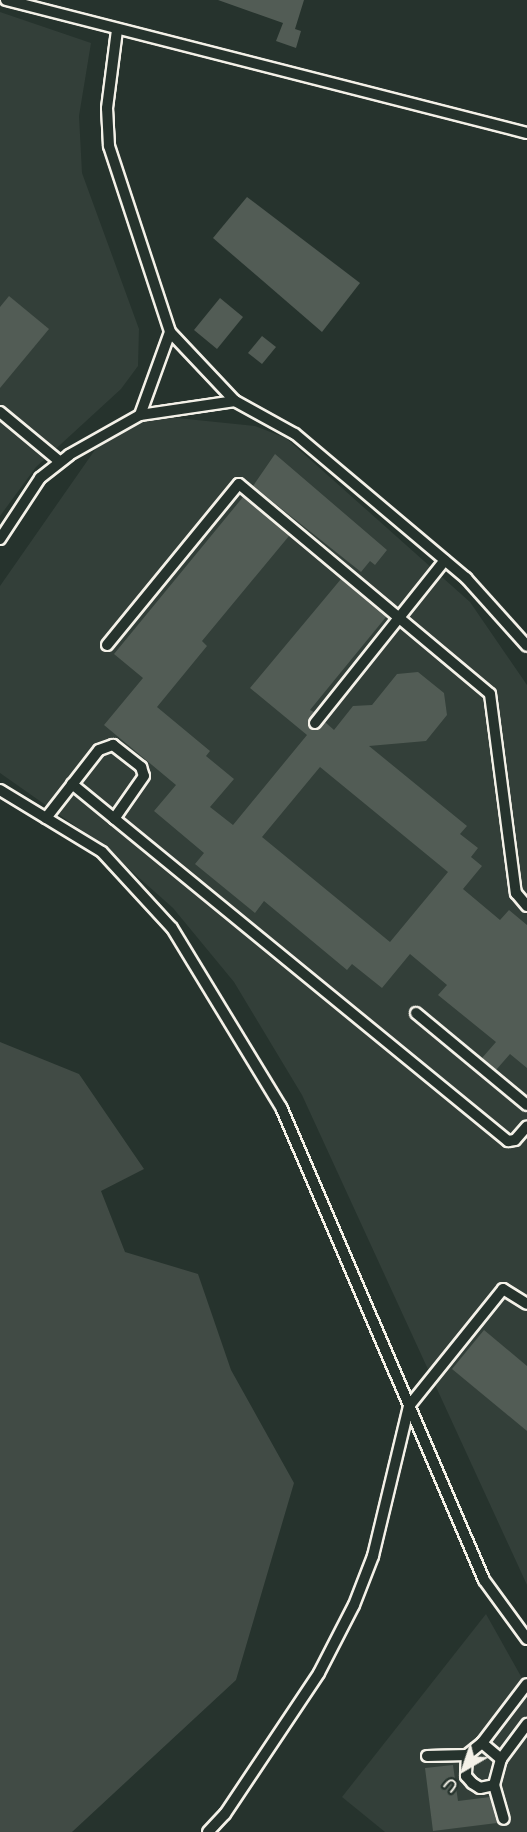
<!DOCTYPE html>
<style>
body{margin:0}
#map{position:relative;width:527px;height:1832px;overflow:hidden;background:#26332d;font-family:"Comic Neue",sans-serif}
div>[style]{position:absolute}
.built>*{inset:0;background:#333f39}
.green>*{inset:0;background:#414b45}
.building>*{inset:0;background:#525c55}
.roads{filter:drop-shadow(2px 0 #f4f1e8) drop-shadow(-2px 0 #f4f1e8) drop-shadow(0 2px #f4f1e8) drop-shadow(0 -2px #f4f1e8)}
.lane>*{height:10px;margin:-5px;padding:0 5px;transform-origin:5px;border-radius:5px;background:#26332d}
span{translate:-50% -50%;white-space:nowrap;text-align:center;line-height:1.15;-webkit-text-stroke:7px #26332d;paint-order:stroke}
.north{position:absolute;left:429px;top:1734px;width:70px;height:70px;-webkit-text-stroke:5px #26332d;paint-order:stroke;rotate:219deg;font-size:19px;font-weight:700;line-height:28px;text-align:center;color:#f4f1e8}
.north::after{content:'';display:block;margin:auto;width:24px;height:32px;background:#f4f1e8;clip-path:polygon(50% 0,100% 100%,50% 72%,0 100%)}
</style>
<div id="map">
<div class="built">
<i style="clip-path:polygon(0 12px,91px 43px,79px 116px,82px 173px,139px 329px,138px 366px,121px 389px,36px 467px,0 516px)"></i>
<i style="clip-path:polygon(148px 415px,255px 426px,286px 438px,470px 602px,527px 685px,527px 1585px,302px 1095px,234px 982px,173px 908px,101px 844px,0 773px,0 586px,106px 434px)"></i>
<i style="clip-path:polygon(486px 1614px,527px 1687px,527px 1832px,385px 1832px,342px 1797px)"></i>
</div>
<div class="green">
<i style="clip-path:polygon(0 1042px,79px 1074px,144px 1169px,101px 1191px,125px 1252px,198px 1274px,231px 1370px,294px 1483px,236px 1680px,72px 1832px,0 1832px)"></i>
</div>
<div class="building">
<i style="clip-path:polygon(218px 0,304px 0,295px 29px,301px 31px,296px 48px,276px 41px,283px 23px)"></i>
<i style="clip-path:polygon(247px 197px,360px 283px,322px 332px,213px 238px)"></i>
<i style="clip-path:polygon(9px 296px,49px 329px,0 388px,0 307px)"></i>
<i style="clip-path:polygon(220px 298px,243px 317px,217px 349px,194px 330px)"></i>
<i style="clip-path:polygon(262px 336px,276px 347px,262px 364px,248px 353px)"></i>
<i style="clip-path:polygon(275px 454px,387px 550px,375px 565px,370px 561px,361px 572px,253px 486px)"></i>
<i style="clip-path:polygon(evenodd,243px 497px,289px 536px,202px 641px,207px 646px,157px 707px,210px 751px,206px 756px,234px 779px,210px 807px,233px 825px,307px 735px,250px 688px,341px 579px,386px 617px,310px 710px,314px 712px,308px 725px,317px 730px,325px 722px,334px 730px,353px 706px,372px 705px,397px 674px,418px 672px,444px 693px,447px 715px,426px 741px,369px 746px,467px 826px,460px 834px,478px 848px,471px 857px,482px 866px,463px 889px,500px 920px,509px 910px,527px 925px,527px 1068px,510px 1054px,496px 1070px,482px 1058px,496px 1042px,438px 995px,447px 985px,410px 954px,382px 988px,352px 964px,347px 970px,264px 901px,255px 913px,195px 864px,204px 853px,154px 811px,176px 785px,104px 725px,143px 678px,114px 654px,243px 497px,320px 767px,448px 872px,390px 942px,262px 837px,320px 767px)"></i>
<i style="clip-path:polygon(484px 1330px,527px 1366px,527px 1431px,452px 1369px)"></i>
<i style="clip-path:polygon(453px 1765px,458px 1801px,490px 1797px,497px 1823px,433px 1831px,425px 1768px)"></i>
</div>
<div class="roads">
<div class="lane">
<i style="left:6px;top:0;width:538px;rotate:14.32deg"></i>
<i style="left:117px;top:30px;width:79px;rotate:97.3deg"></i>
<i style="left:107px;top:108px;width:38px;rotate:87deg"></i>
<i style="left:109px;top:146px;width:196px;rotate:71.8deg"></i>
<i style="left:170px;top:332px;width:95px;rotate:46.7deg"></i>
<i style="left:235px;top:401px;width:68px;rotate:28.8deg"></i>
<i style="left:295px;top:434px;width:224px;rotate:40.1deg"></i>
<i style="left:466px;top:578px;width:91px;rotate:48.1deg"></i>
<i style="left:0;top:412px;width:77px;rotate:39.7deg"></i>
<i style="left:140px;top:415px;width:88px;rotate:-70.1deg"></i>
<i style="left:0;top:539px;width:73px;rotate:-56.7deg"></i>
<i style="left:40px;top:478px;width:37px;rotate:-38deg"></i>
<i style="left:69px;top:455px;width:81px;rotate:-29.4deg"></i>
<i style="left:140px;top:415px;width:96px;rotate:-8.4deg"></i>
<i style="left:107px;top:645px;width:208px;rotate:-50.7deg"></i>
<i style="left:239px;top:484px;width:327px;rotate:39.9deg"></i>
<i style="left:490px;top:694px;width:201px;rotate:82.6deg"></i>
<i style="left:516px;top:893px;width:17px;rotate:50deg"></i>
<i style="left:315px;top:723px;width:208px;rotate:-51.4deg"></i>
<i style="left:72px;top:784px;width:564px;rotate:39.31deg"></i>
<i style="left:508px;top:1141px;width:7px;rotate:-8deg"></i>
<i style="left:515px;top:1140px;width:18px;rotate:-49deg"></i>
<i style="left:0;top:790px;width:119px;rotate:31.3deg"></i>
<i style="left:102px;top:852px;width:103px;rotate:47.4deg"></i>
<i style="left:172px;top:928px;width:210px;rotate:58.7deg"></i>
<i style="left:281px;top:1107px;width:515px;rotate:66.77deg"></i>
<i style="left:484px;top:1580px;width:73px;rotate:53.9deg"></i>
<i style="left:46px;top:818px;width:86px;rotate:-52.1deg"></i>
<i style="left:99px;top:750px;width:15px;rotate:-20deg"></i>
<i style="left:113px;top:745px;width:36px;rotate:38deg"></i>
<i style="left:141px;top:767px;width:9px;rotate:72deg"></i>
<i style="left:144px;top:776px;width:52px;rotate:124.9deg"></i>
<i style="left:416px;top:1013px;width:144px;rotate:39.7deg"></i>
<i style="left:482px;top:1743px;width:74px;rotate:-52.7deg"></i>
<i style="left:467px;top:1755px;width:21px;rotate:93deg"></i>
<i style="left:466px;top:1776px;width:9px;rotate:49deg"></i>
<i style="left:472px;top:1783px;width:9px;rotate:32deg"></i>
<i style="left:480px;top:1788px;width:14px;rotate:-12deg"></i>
<i style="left:427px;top:1756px;width:40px;rotate:-1.4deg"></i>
<i style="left:467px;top:1755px;width:19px;rotate:-39deg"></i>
<i style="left:482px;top:1743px;width:25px;rotate:40deg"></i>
<i style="left:501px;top:1759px;width:27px;rotate:105deg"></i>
<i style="left:494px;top:1785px;width:35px;rotate:74deg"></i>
<i style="left:501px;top:1759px;width:44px;rotate:-53.4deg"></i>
<i style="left:208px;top:1832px;width:25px;rotate:-47deg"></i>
<i style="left:225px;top:1814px;width:169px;rotate:-56.3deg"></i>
<i style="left:319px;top:1673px;width:76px;rotate:-62.8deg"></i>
<i style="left:354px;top:1605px;width:53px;rotate:-68.8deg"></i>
<i style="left:373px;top:1556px;width:154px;rotate:-76.5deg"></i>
<i style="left:409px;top:1406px;width:150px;rotate:-51.2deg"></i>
<i style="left:503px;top:1289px;width:28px;rotate:32deg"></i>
</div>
</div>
<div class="north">U</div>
</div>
